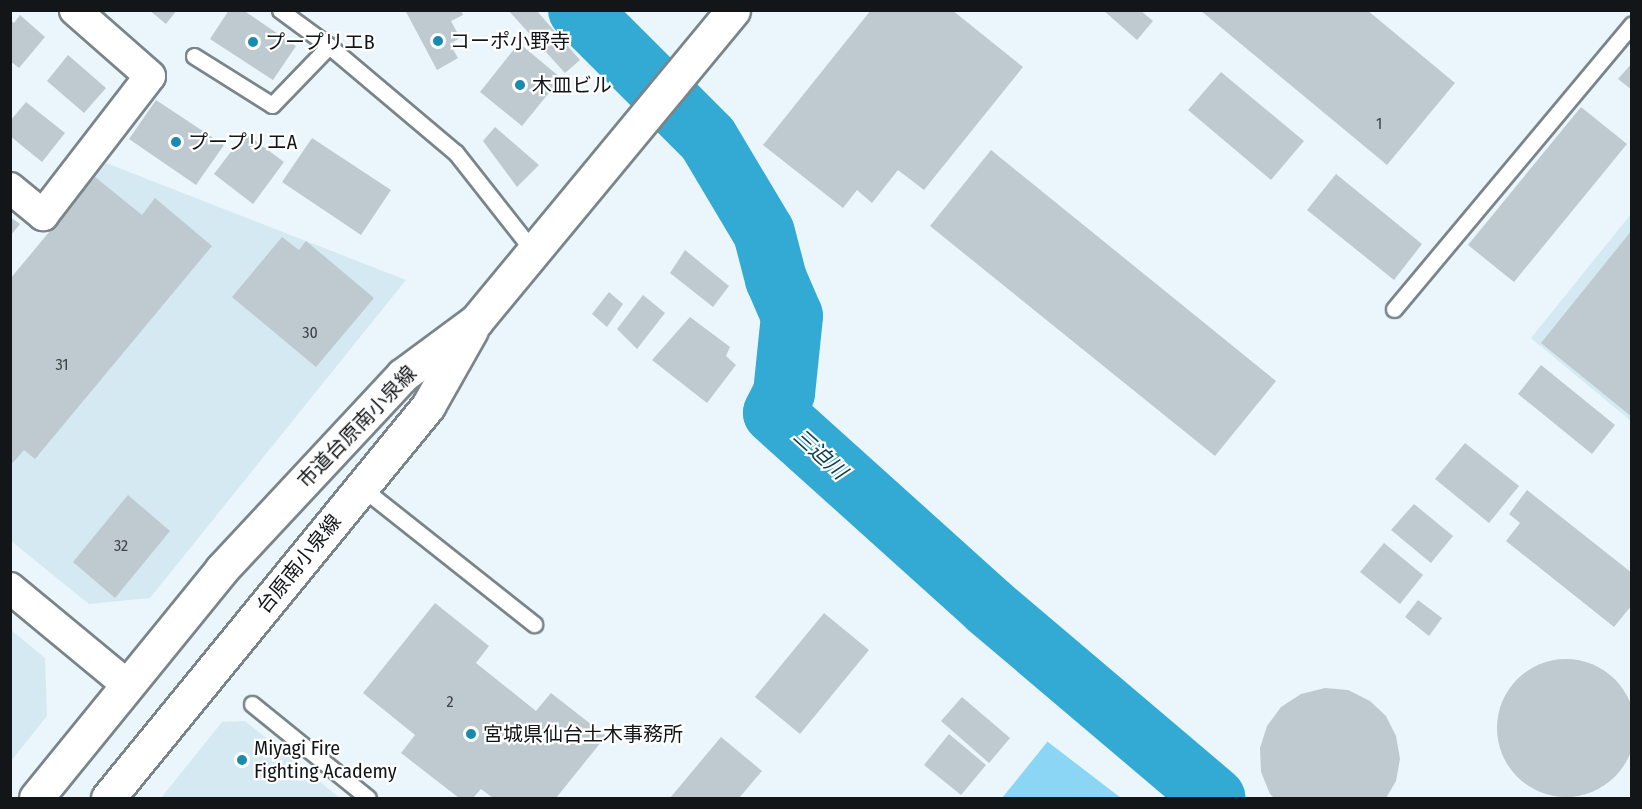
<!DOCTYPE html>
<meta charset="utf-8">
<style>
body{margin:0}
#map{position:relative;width:1642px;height:809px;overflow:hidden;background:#eaf6fc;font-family:"Fira Sans Condensed","Noto Sans JP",sans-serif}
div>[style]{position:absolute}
.built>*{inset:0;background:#d4e9f2}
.green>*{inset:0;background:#8bd6f5}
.river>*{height:62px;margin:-31px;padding:0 31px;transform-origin:31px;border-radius:31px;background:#32aad4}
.building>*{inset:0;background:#becacf}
.round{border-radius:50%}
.roads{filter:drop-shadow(2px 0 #7a858a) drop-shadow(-2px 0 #7a858a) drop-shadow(0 2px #7a858a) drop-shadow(0 -2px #7a858a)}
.service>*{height:15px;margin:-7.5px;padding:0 7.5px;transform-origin:7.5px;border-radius:7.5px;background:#fff}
.minor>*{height:30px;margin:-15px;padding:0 15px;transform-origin:15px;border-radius:15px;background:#fff}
.tertiary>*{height:33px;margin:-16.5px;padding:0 16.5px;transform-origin:16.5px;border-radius:16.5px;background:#fff}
.dots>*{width:16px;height:16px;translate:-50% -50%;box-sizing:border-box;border:3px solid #fff;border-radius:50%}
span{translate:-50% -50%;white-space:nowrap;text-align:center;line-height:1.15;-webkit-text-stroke:4.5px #fff;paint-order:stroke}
.number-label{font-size:16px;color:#3d4346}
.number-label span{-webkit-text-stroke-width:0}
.poi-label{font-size:20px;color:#121618}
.left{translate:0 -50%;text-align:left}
.street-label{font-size:20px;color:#121618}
.water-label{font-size:21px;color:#0c3f50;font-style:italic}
.frame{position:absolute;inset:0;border:12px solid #121618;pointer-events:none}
</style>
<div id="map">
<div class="built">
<i style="clip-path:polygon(106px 163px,406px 280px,150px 598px,89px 604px,11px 541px,10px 280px)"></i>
<i style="clip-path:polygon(1631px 214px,1631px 421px,1531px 338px)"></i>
<i style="clip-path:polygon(11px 630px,45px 658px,47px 716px,11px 761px)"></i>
<i style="clip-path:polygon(245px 721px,340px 798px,161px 798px,222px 722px)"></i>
</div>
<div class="green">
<i style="clip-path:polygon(1048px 741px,1048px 742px,1121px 798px,1002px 798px)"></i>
</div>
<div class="river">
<i style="left:579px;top:10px;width:182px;rotate:45deg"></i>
<i style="left:708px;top:139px;width:109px;rotate:59.2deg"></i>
<i style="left:764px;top:233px;width:48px;rotate:75.4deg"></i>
<i style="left:776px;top:279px;width:40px;rotate:66.6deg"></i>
<i style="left:792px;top:316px;width:77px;rotate:95.9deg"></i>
<i style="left:784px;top:393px;width:22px;rotate:117deg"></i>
<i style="left:774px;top:413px;width:288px;rotate:42deg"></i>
<i style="left:988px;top:606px;width:297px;rotate:40.3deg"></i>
</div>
<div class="building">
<i style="clip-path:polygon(149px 10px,177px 10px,166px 24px)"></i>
<i style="clip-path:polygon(229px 10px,243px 10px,296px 46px,273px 80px,210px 39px)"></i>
<i style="clip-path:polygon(405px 10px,461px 10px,463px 15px,451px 21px,460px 38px,450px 44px,458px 58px,437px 70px)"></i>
<i style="clip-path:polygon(508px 10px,536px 10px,580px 60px,565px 73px)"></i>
<i style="clip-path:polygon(871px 10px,952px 10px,1023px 67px,924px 190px,898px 170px,872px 203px,857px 190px,843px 208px,763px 145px)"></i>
<i style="clip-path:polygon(1103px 10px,1140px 10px,1153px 21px,1137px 40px)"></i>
<i style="clip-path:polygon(1200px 10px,1367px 10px,1455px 83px,1387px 165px)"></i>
<i style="clip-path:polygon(20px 15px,45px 37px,19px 68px,10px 61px,10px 20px,14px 23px)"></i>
<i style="clip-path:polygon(519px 43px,561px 78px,522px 126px,480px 92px)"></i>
<i style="clip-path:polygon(68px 55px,106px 88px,84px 113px,47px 81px)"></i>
<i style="clip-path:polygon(1632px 63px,1632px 90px,1618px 79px)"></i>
<i style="clip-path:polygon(1221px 72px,1304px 141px,1271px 180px,1188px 110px)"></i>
<i style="clip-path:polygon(156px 100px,224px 145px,196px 185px,129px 139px)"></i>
<i style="clip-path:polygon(26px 102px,65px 133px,42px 162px,10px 136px,10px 121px)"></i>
<i style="clip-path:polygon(1581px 107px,1627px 144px,1514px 282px,1468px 245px)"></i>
<i style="clip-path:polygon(495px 127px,539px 165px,517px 187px,483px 141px)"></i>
<i style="clip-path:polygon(245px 133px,284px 162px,253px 204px,214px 174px)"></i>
<i style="clip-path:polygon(312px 138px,391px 190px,361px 235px,282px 182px)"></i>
<i style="clip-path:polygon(991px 150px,1276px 381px,1215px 456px,930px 226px)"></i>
<i style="clip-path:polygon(1336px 174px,1422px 244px,1394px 280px,1307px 210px)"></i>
<i style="clip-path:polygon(95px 177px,142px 215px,155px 198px,212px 246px,35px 459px,24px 450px,10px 466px,10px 279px)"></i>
<i style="clip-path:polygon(10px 217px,20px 224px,10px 236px)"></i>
<i style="clip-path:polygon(1632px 230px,1632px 417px,1541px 343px)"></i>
<i style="clip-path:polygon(282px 237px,299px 250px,306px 241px,374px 298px,316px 367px,232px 297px)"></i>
<i style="clip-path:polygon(685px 250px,729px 286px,713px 307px,670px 273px)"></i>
<i style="clip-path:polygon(609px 292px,623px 304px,607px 327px,592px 314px)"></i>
<i style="clip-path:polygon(643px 295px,665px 313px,637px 349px,617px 329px)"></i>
<i style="clip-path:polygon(690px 317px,730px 347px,726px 356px,736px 365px,707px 403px,652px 360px)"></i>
<i style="clip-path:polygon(1541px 365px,1615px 425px,1592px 454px,1518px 394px)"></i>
<i style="clip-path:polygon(1465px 443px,1519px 486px,1489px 523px,1435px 479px)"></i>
<i style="clip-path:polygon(1527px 490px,1632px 573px,1632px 605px,1614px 627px,1506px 541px,1520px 523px,1509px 514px)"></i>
<i style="clip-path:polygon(128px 495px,170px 531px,115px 598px,73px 562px)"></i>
<i style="clip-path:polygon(1414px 504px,1453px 536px,1431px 563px,1391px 530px)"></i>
<i style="clip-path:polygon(1384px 543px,1423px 575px,1400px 604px,1360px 572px)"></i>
<i style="clip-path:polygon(1418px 600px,1442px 618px,1429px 636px,1405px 617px)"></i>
<i style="clip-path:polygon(435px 603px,489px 646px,476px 663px,536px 711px,551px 693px,606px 736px,556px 798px,493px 798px,481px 789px,473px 798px,459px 798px,401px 753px,415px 735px,363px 693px)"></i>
<i style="clip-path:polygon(824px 613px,869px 650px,800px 734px,755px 697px)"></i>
<i class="round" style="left:1497px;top:659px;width:138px;height:138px"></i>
<i style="clip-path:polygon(1325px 688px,1348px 690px,1370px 701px,1386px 716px,1396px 736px,1400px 759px,1396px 781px,1386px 798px,1274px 798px,1270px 794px,1261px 772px,1260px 748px,1267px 726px,1281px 707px,1301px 694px)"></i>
<i style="clip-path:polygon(962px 697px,1010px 738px,989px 763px,941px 721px)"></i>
<i style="clip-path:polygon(949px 734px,986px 765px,961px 795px,924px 765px)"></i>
<i style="clip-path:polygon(721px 737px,762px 771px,739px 798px,670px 798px)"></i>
</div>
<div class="roads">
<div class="service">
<i style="left:280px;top:10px;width:61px;rotate:36.3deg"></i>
<i style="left:329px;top:46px;width:166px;rotate:40.1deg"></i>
<i style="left:456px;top:153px;width:125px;rotate:51.8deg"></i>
<i style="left:194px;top:56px;width:92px;rotate:32.1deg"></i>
<i style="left:272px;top:105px;width:82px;rotate:-46deg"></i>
<i style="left:1394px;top:309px;width:371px;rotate:-50.1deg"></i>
<i style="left:361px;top:487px;width:221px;rotate:38.4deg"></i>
<i style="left:252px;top:704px;width:149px;rotate:39deg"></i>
</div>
<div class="minor">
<i style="left:10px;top:188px;width:43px;rotate:39.3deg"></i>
<i style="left:43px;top:215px;width:175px;rotate:-52.4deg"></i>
<i style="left:150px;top:76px;width:100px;rotate:-138.7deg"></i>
<i style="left:10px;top:588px;width:151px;rotate:39.6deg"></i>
</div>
<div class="tertiary">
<i style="left:36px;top:798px;width:295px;rotate:-50.9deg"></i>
<i style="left:222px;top:569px;width:265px;rotate:-47deg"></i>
<i style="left:403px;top:375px;width:91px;rotate:-36.5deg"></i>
<i style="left:476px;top:321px;width:403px;rotate:-50.4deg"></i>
<i style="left:108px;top:798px;width:506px;rotate:-50.77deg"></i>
<i style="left:428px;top:406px;width:87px;rotate:-60.5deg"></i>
</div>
</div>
<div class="dots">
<i style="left:438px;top:41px;background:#198baf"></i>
<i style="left:253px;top:42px;background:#198baf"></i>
<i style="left:520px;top:85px;background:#198baf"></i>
<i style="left:176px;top:142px;background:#198baf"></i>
<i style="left:471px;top:734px;background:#198baf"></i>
<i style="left:242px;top:760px;background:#198baf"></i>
</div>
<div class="number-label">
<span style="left:1379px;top:124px">1</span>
<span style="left:310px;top:333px">30</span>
<span style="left:62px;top:365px">31</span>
<span style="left:121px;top:546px">32</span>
<span style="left:450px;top:702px">2</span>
</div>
<div class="poi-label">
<span class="left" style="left:450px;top:41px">コーポ小野寺</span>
<span class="left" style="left:265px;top:42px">プープリエB</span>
<span class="left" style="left:532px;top:85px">木皿ビル</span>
<span class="left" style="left:188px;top:142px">プープリエA</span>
<span class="left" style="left:483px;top:734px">宮城県仙台土木事務所</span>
<span class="left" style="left:254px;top:760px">Miyagi Fire<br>Fighting Academy</span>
</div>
<div class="street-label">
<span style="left:357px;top:427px;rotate:-46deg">市道台原南小泉線</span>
<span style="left:299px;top:564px;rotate:-51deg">台原南小泉線</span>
</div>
<div class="water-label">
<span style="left:820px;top:454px;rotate:42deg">三迫川</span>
</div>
<div class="frame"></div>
</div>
